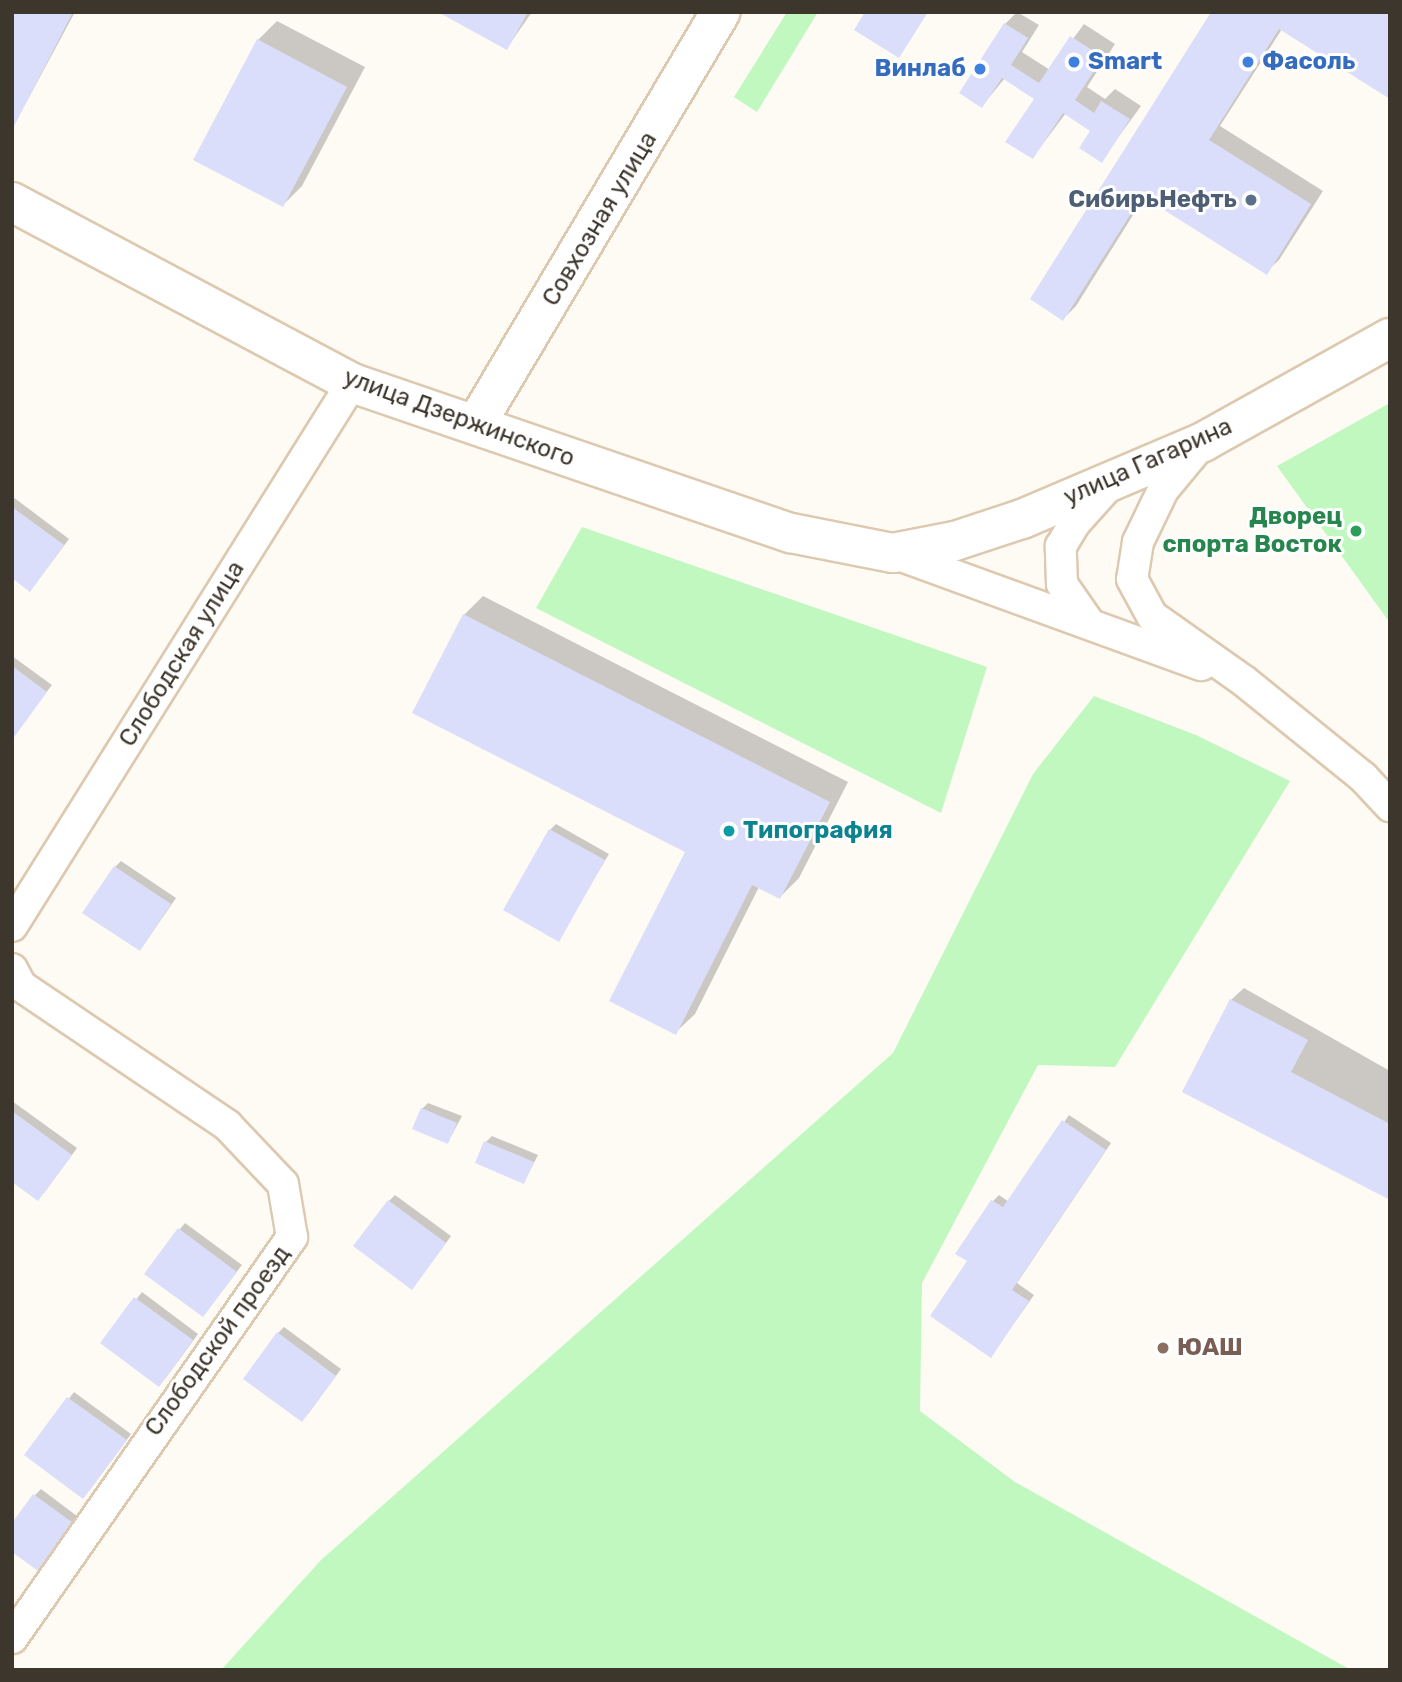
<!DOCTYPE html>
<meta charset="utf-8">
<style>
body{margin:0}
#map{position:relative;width:1402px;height:1682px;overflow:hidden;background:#fefaf4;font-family:Rubik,sans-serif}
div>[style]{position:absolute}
.green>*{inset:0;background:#c1f8bf}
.shadow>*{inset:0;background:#0003}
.building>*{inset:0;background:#dbdefb}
.roads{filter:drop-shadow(2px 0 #ddc9b0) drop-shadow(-2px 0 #ddc9b0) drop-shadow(0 2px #ddc9b0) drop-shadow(0 -2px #ddc9b0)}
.street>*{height:30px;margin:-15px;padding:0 15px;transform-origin:15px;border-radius:15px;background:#fff}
.secondary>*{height:38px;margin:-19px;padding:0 19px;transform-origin:19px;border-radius:19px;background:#fff}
.dots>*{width:19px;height:19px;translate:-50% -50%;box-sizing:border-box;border:4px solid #fff;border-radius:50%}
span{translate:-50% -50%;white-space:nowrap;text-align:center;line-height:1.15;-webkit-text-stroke:6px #fff;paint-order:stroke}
.shop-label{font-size:24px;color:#366cbe;font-weight:700}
.left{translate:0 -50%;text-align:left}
.right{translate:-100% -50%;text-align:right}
.service-label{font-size:24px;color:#4e5e75;font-weight:700}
.street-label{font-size:24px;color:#3d362c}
.leisure-label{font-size:24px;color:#27864d;font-weight:700}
.culture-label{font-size:24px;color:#0d838f;font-weight:700}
.education-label{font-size:24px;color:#785e54;font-weight:700}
.frame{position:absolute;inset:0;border:14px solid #3d362c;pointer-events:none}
</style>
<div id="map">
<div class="green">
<i style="clip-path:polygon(787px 12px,818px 12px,757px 112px,734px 97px)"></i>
<i style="clip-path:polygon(1390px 403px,1390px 623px,1277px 466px)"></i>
<i style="clip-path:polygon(582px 527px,987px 667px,941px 813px,536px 608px)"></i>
<i style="clip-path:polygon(1094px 696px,1196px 735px,1290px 781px,1115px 1067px,1038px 1065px,922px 1283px,920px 1411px,1015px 1482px,1351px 1670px,221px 1670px,321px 1560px,893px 1053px,1033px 774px)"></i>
</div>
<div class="shadow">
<i style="clip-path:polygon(12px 12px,75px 12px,14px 125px)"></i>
<i style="clip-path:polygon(442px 12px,532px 12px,507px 48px)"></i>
<i style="clip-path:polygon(1017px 12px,1039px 25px,1022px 52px,1050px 70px,1084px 24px,1115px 44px,1087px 87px,1105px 99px,1115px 89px,1141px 106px,1101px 161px,1093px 130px,1066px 113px,1033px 157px,1036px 98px,1005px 78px,982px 106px,1005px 24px)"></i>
<i style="clip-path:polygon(1213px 12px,1390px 12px,1390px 97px,1282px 29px,1220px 126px,1323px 191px,1279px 260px,1266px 272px,1145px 196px,1076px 306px,1063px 319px)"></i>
<i style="clip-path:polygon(277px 21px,365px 67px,302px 186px,283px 205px,258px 40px)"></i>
<i style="clip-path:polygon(13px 497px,69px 539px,36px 583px,12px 576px)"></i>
<i style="clip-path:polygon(483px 596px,848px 782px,799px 878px,780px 897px,759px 887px,695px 1014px,675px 1033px,688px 851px,464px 615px)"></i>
<i style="clip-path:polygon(12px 656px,52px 685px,12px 736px)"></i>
<i style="clip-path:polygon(556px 824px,609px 854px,558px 939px,550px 830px)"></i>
<i style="clip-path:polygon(121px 861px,176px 898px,145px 943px,115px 867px)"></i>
<i style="clip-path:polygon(1244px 988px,1390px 1071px,1390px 1198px,1231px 1000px)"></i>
<i style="clip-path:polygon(12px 1101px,77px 1148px,44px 1193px,12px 1180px)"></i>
<i style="clip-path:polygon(428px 1103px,462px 1116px,448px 1142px,422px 1109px)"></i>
<i style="clip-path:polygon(1069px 1115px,1111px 1143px,1017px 1283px,1034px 1295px,991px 1356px,969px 1261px,993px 1201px,999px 1195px,1009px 1202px)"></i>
<i style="clip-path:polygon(492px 1136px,538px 1155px,524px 1182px,486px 1142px)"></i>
<i style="clip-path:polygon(395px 1195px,451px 1236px,418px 1281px,389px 1201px)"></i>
<i style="clip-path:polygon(185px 1223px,242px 1265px,203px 1315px,180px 1229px)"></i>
<i style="clip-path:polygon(142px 1292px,198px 1334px,165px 1379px,103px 1343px)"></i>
<i style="clip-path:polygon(284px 1327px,341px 1369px,308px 1414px,278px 1333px)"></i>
<i style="clip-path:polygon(74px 1392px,131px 1434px,89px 1491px,26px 1455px)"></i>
<i style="clip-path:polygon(41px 1489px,81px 1519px,47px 1565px,35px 1495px)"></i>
</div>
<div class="building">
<i style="clip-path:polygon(12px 12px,73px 12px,12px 130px)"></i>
<i style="clip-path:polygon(438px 12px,528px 12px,507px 50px)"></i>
<i style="clip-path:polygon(865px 12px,928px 12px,899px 58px,854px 30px)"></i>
<i style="clip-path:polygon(1211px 12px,1389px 12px,1390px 99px,1279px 29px,1209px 140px,1311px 204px,1267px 275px,1142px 196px,1063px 321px,1030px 299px)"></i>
<i style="clip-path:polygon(1004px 23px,1028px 38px,1011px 65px,1039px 83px,1070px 36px,1103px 57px,1075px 100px,1094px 113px,1101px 101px,1130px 119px,1102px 163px,1079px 148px,1090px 131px,1063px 113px,1033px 159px,1005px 142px,1034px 99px,1002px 78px,982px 108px,959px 93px)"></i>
<i style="clip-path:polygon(257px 39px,347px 87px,283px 207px,193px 160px)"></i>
<i style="clip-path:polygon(12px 507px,64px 545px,30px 592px,12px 578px)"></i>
<i style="clip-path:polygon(463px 614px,830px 802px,780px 899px,752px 885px,676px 1035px,609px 1001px,685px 852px,412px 713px)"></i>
<i style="clip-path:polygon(12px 666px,47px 692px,12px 740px)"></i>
<i style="clip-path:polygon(549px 829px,605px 860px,559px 942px,503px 910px)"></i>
<i style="clip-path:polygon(114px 866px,171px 904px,140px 951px,82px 913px)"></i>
<i style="clip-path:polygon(1230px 999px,1308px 1040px,1291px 1072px,1390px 1124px,1390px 1200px,1182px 1092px)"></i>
<i style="clip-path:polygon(421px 1108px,457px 1123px,448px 1144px,412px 1129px)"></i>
<i style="clip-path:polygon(12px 1111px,72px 1155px,38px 1201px,12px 1182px)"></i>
<i style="clip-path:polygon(1062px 1120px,1106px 1150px,1012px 1290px,1029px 1301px,991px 1358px,930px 1316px,967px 1261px,955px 1254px,991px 1200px,1003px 1207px)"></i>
<i style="clip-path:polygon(484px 1141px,534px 1162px,524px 1184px,475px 1163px)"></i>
<i style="clip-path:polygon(388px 1200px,446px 1243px,412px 1290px,353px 1246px)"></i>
<i style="clip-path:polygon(178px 1228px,237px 1272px,203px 1317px,144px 1274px)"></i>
<i style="clip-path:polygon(134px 1297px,193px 1340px,159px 1387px,100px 1343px)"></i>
<i style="clip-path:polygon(277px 1332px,336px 1376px,302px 1422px,243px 1379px)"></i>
<i style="clip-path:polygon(67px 1397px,127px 1440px,83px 1499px,24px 1455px)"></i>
<i style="clip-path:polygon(33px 1494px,76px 1525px,41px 1573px,12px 1552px,12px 1523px)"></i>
</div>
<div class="roads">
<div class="street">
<i style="left:1202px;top:443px;width:61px;rotate:129.7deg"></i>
<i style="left:1163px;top:490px;width:58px;rotate:115.7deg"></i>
<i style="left:1138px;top:542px;width:37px;rotate:99deg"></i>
<i style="left:1132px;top:579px;width:42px;rotate:61.6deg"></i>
<i style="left:1152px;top:616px;width:113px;rotate:35.2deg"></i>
<i style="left:1244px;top:681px;width:153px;rotate:38.9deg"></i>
<i style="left:1363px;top:777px;width:40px;rotate:47deg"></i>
<i style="left:893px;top:553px;width:328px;rotate:20deg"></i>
<i style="left:1087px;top:620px;width:44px;rotate:-124.8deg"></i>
<i style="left:1062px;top:584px;width:38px;rotate:-92deg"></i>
<i style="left:1061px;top:546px;width:26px;rotate:-59deg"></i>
<i style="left:1074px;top:524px;width:52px;rotate:-48.1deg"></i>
<i style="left:12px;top:926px;width:641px;rotate:-57.95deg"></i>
<i style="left:12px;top:969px;width:19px;rotate:62deg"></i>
<i style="left:21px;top:986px;width:249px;rotate:34deg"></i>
<i style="left:227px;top:1125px;width:81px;rotate:46.5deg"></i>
<i style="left:283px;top:1184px;width:54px;rotate:80.4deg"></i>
<i style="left:292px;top:1237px;width:489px;rotate:124.9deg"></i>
</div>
<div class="secondary">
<i style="left:12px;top:202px;width:385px;rotate:28deg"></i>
<i style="left:352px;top:383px;width:464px;rotate:18.9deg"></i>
<i style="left:791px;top:533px;width:104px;rotate:11.1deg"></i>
<i style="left:893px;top:553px;width:63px;rotate:-11deg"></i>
<i style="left:955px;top:541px;width:71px;rotate:-18.2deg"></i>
<i style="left:1022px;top:519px;width:197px;rotate:-23deg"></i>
<i style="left:1203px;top:442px;width:214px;rotate:-29.1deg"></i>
<i style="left:476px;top:424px;width:479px;rotate:-59.3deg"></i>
</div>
</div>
<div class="dots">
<i style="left:1074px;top:62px;background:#3f7fe0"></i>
<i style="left:1248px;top:62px;background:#3f7fe0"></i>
<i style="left:980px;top:69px;background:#3f7fe0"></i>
<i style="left:1251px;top:200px;background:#5c6f8a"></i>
<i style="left:1356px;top:531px;background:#2e9e5b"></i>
<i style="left:729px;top:831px;background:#0f9aa8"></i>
<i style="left:1163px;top:1348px;background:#8d6e63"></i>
</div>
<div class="shop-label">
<span class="left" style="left:1088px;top:62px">Smart</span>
<span class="left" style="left:1262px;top:62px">Фасоль</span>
<span class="right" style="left:966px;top:69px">Винлаб</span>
</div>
<div class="service-label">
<span class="right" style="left:1237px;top:200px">СибирьНефть</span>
</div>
<div class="street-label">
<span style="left:600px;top:219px;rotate:-59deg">Совхозная улица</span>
<span style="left:459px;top:418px;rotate:20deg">улица Дзержинского</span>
<span style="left:1148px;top:462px;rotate:-24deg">улица Гагарина</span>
<span style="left:182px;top:654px;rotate:-58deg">Слободская улица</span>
<span style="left:218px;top:1341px;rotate:-54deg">Слободской проезд</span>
</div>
<div class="leisure-label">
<span class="right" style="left:1342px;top:531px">Дворец<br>спорта Восток</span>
</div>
<div class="culture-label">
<span class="left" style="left:743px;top:831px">Типография</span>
</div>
<div class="education-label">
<span class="left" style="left:1177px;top:1348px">ЮАШ</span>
</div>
<div class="frame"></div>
</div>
